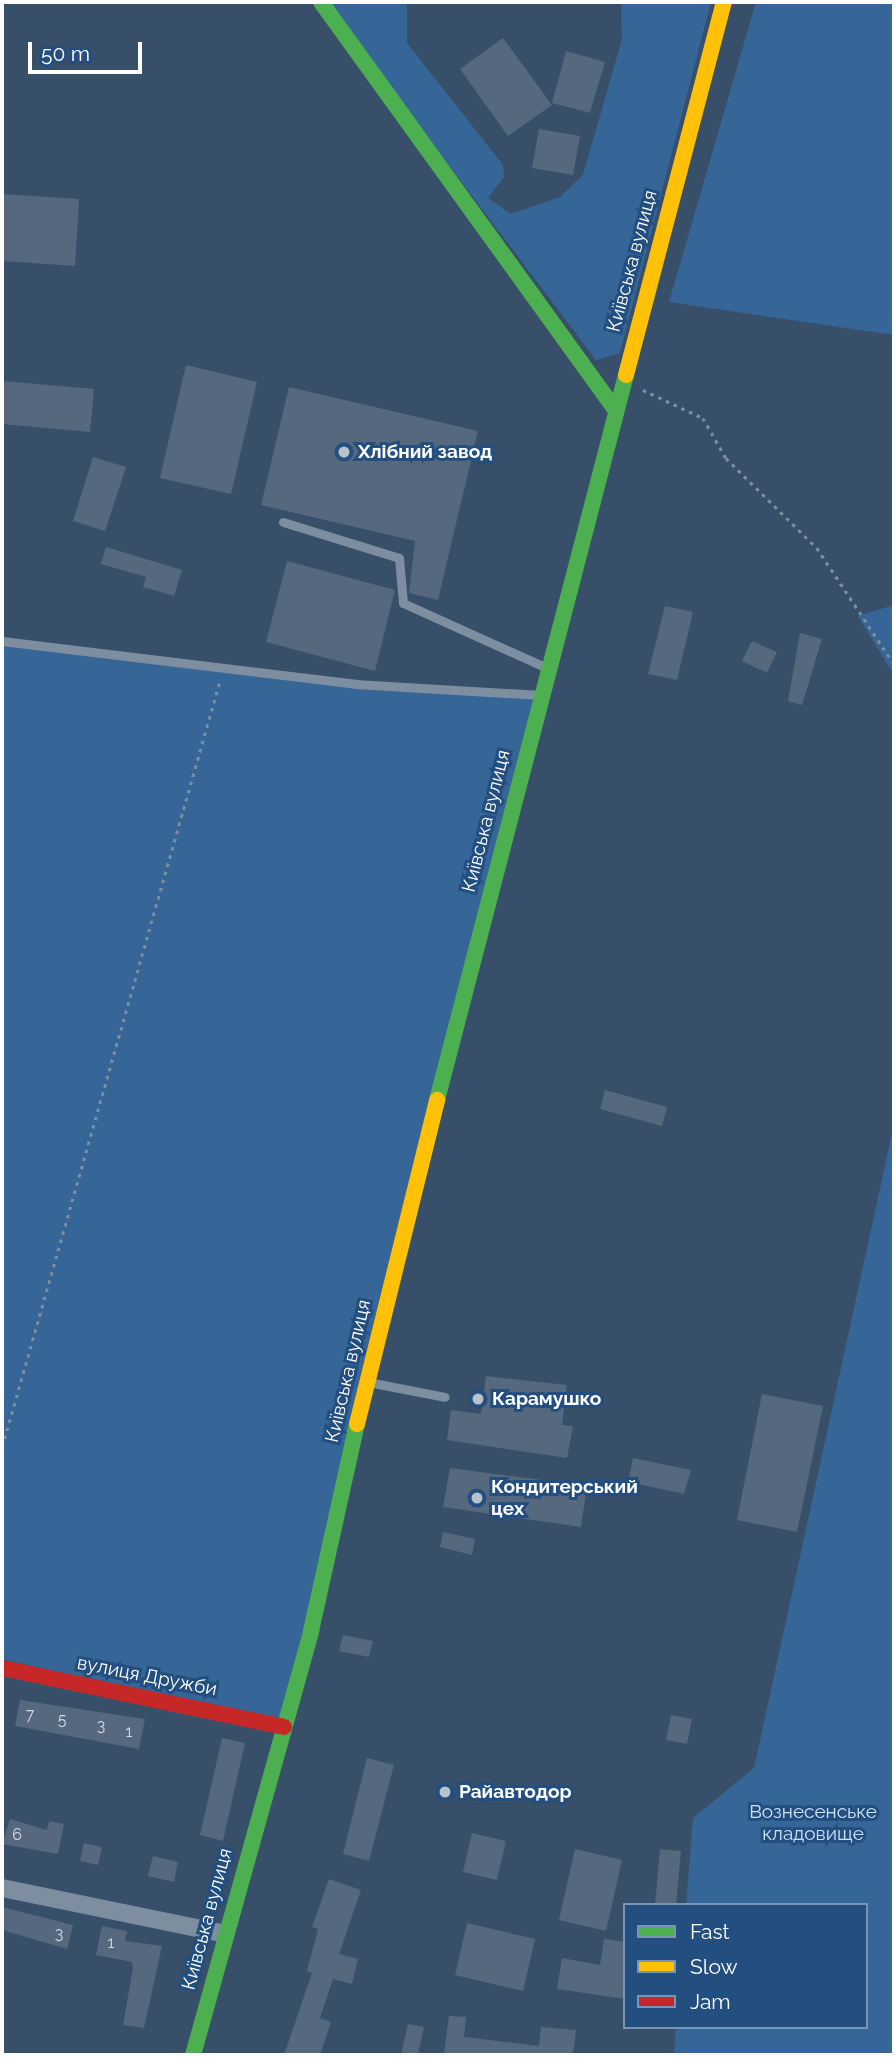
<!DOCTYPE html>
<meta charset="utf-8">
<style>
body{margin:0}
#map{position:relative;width:896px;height:2057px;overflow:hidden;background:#384f6a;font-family:Raleway,sans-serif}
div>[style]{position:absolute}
.green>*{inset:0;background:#366597}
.building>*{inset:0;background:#55687d}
.path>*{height:2.5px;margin-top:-1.25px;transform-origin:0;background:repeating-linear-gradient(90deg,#7d8ea0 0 3.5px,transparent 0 8.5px)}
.lane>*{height:9px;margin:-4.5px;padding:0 4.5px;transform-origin:4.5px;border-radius:4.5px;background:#7d8ea0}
.street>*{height:18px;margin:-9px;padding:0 9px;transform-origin:9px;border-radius:9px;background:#7d8ea0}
.fast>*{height:16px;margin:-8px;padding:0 8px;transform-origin:8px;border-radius:8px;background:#4caf50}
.slow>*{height:16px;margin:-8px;padding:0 8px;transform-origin:8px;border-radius:8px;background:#ffc107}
.jam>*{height:16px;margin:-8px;padding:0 8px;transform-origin:8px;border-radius:8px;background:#c62828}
.dots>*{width:19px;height:19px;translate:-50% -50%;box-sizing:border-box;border:4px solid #224e80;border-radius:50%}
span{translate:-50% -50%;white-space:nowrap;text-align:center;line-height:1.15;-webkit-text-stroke:6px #224e80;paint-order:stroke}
.number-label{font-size:16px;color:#d4d9de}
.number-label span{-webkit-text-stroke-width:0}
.street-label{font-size:19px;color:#fff}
.poi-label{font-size:19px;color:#fff;font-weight:700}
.left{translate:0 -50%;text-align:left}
.park-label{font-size:19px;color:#cbe0f6}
.frame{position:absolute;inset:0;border:4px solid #fff;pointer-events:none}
.legend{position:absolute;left:623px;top:1903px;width:245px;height:126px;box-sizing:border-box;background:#224e80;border:2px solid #7a95b3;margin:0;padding:9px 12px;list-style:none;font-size:21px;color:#fff}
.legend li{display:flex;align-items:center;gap:14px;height:35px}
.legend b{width:35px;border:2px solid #7a95b3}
.scale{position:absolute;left:28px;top:42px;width:114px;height:32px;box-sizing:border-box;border:4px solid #fff;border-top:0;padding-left:9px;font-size:21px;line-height:24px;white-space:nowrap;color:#fff;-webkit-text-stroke:5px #224e80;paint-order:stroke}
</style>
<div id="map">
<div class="green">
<i style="clip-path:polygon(326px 2px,407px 2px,407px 43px,503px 165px,504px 177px,488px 198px,511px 214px,560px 197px,583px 175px,622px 39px,621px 2px,711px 2px,620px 353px,596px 360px)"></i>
<i style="clip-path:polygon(756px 2px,894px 2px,894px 335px,669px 302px)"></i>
<i style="clip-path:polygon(894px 605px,894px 675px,858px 616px)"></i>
<i style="clip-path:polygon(2px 641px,355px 684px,540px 695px,284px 1727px,2px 1659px)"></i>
<i style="clip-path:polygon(894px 1124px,894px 2055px,674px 2055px,676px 2027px,866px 2027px,866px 1905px,686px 1905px,693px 1818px,754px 1768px)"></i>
</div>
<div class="building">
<i style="clip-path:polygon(503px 38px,552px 105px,508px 136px,460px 69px)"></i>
<i style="clip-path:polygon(566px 51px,605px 62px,590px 113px,552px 103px)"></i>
<i style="clip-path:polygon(539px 129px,580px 136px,573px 175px,532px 168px)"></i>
<i style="clip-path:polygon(2px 194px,79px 199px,75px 266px,2px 261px)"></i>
<i style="clip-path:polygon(186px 365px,257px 382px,231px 494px,160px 478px)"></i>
<i style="clip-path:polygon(2px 381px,94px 389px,90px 432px,2px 424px)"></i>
<i style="clip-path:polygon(289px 387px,478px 431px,438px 600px,409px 593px,415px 541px,261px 505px)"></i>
<i style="clip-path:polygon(93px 457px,126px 467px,105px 531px,73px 521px)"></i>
<i style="clip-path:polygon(106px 547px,182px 570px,174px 596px,143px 587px,146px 577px,101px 564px)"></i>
<i style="clip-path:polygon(287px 561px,395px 590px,375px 671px,266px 642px)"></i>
<i style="clip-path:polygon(665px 606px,693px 612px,677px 680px,648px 674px)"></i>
<i style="clip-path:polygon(800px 633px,822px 639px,802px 705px,788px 701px)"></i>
<i style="clip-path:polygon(752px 641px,777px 652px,767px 673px,742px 661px)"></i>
<i style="clip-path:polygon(605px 1090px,667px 1107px,662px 1126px,600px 1109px)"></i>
<i style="clip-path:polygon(486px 1376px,567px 1385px,562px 1425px,573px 1426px,567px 1458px,447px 1440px,451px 1410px,481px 1414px)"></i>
<i style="clip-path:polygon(762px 1394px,823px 1406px,797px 1532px,737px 1520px)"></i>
<i style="clip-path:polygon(633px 1458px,691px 1470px,684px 1494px,628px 1482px)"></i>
<i style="clip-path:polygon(450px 1468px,587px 1486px,581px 1527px,443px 1507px)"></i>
<i style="clip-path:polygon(443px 1532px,475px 1539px,472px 1555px,440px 1547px)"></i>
<i style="clip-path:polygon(343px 1635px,373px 1641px,369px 1657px,339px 1651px)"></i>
<i style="clip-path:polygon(20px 1700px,145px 1719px,139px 1749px,15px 1726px)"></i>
<i style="clip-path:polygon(671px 1715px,692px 1719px,687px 1744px,666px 1740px)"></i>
<i style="clip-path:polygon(222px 1738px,245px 1743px,223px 1841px,200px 1835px)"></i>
<i style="clip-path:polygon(367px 1758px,394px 1765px,369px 1861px,343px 1854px)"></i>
<i style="clip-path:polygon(10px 1819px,47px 1830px,49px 1821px,64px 1824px,58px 1854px,2px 1844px)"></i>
<i style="clip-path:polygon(472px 1833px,506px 1841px,497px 1880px,463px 1872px)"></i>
<i style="clip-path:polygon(84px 1843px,102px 1847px,98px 1865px,80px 1861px)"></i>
<i style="clip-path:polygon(575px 1849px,622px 1860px,606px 1931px,559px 1920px)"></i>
<i style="clip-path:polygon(660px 1849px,681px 1851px,676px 1905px,655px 1905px)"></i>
<i style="clip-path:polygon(153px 1856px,178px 1862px,174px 1882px,148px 1876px)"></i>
<i style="clip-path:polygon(329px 1879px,361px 1890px,339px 1954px,358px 1959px,352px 1984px,333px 1979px,320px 2018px,331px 2022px,320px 2055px,284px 2055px,312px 1973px,307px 1971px,318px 1929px,312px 1927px)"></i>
<i style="clip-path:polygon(2px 1907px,73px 1925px,67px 1949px,2px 1930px)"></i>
<i style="clip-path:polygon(467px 1923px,535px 1939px,523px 1991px,455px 1975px)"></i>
<i style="clip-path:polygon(102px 1926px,127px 1931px,125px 1941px,162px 1946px,144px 2028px,123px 2025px,133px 1968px,132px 1962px,96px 1955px)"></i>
<i style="clip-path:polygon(604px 1939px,625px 1942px,625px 1999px,557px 1989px,562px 1958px,600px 1965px)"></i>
<i style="clip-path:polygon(449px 2016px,466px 2017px,464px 2037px,539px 2046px,541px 2027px,576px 2030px,573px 2055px,444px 2053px)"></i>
<i style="clip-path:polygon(408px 2024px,424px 2027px,418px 2055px,401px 2055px)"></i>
</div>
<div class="path">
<i style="left:643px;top:390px;width:66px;rotate:25deg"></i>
<i style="left:703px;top:418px;width:46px;rotate:60.1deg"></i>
<i style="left:726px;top:458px;width:128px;rotate:44.7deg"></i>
<i style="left:817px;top:548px;width:139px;rotate:56.4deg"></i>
<i style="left:2px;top:1447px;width:797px;rotate:-74.13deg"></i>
</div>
<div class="lane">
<i style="left:283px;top:522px;width:121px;rotate:17.2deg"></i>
<i style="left:399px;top:558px;width:45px;rotate:84.9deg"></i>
<i style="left:403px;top:603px;width:156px;rotate:24.3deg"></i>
<i style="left:2px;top:641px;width:356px;rotate:6.9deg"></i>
<i style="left:355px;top:684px;width:183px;rotate:3.4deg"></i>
<i style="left:368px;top:1382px;width:78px;rotate:11deg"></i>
</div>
<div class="street">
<i style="left:2px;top:1888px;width:225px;rotate:11.6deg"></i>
</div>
<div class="fast">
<i style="left:321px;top:2px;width:501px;rotate:54.18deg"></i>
<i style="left:437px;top:1100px;width:749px;rotate:-75.39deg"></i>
<i style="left:193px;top:2055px;width:440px;rotate:-74.4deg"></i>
<i style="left:311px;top:1631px;width:212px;rotate:-77.5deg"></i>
</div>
<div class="slow">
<i style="left:626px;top:375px;width:386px;rotate:-75.3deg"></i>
<i style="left:357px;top:1424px;width:334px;rotate:-76.1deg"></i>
</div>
<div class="jam">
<i style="left:2px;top:1668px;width:288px;rotate:11.8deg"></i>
</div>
<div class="dots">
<i style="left:344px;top:452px;background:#b9c1cb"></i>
<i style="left:478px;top:1399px;background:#b9c1cb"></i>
<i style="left:477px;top:1498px;background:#b9c1cb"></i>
<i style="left:445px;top:1792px;background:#b9c1cb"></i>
</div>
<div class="number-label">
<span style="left:30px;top:1715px">7</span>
<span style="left:62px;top:1720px">5</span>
<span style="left:101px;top:1726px">3</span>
<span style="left:129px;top:1732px">1</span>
<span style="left:17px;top:1835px">6</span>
<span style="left:59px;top:1934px">3</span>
<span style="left:111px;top:1943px">1</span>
</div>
<div class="street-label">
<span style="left:632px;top:261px;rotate:-75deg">Київська вулиця</span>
<span style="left:486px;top:821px;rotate:-76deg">Київська вулиця</span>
<span style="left:348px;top:1371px;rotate:-77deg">Київська вулиця</span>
<span style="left:147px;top:1676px;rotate:11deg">вулиця Дружби</span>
<span style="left:207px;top:1919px;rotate:-75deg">Київська вулиця</span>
</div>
<div class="poi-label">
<span class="left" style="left:358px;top:452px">Хлібний завод</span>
<span class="left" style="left:492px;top:1399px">Карамушко</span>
<span class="left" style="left:491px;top:1498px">Кондитерський<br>цех</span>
<span class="left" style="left:459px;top:1792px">Райавтодор</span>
</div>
<div class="park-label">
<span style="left:813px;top:1823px">Вознесенське<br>кладовище</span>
</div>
<div class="frame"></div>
<ul class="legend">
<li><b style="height:9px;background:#4caf50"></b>Fast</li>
<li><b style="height:9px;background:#ffc107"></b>Slow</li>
<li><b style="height:9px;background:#c62828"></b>Jam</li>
</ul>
<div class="scale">50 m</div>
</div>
